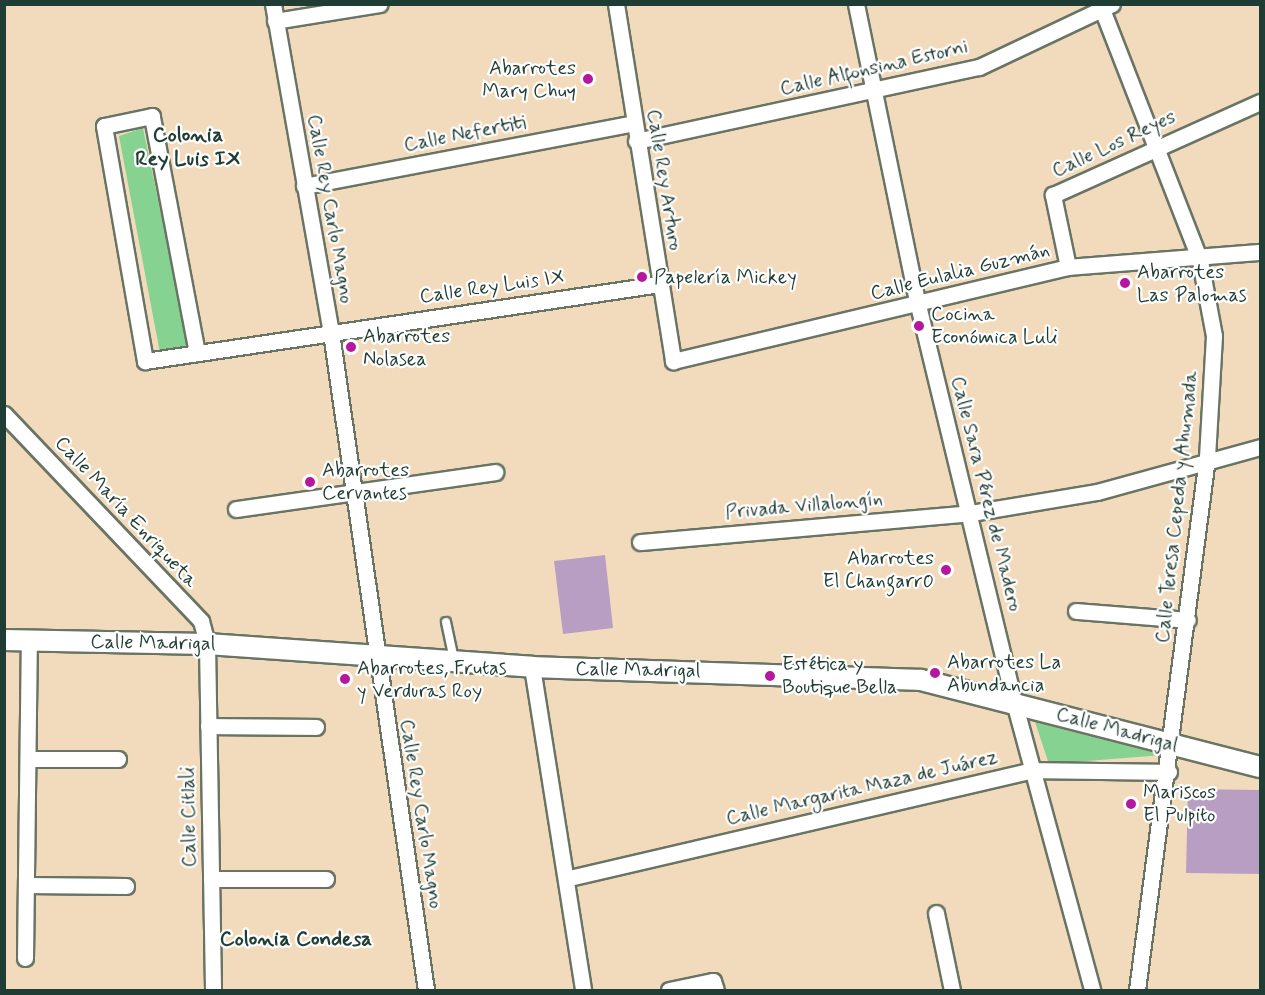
<!DOCTYPE html>
<meta charset="utf-8">
<style>
body{margin:0}
#map{position:relative;width:1265px;height:995px;overflow:hidden;background:#f2dbbc;font-family:Mynerve,sans-serif}
div>[style]{position:absolute}
.green>*{inset:0;background:#85d291}
.building>*{inset:0;background:#b99ec3}
.roads{filter:drop-shadow(2px 0 #697464) drop-shadow(-2px 0 #697464) drop-shadow(0 2px #697464) drop-shadow(0 -2px #697464)}
.service>*{height:8px;margin:-4px;padding:0 4px;transform-origin:4px;border-radius:4px;background:#fff}
.minor>*{height:15px;margin:-7.5px;padding:0 7.5px;transform-origin:7.5px;border-radius:7.5px;background:#fff}
.tertiary>*{height:20px;margin:-10px;padding:0 10px;transform-origin:10px;border-radius:10px;background:#fff}
.dots>*{width:16px;height:16px;translate:-50% -50%;box-sizing:border-box;border:3px solid #fff;border-radius:50%}
span{translate:-50% -50%;white-space:nowrap;text-align:center;line-height:1.15;-webkit-text-stroke:4.5px #fff;paint-order:stroke}
.poi-label{font-size:20px;color:#1f3d34}
.right{translate:-100% -50%;text-align:right}
.left{translate:0 -50%;text-align:left}
.street-label{font-size:20px;color:#1f3d34}
.neighbourhood-label{font-size:21px;color:#1f3d34;font-weight:700}
.frame{position:absolute;inset:0;border:6px solid #1f3d34;pointer-events:none}
</style>
<div id="map">
<div class="green">
<i style="clip-path:polygon(143px 128px,189px 348px,160px 353px,119px 136px)"></i>
<i style="clip-path:polygon(1035px 722px,1163px 755px,1049px 764px)"></i>
</div>
<div class="building">
<i style="clip-path:polygon(605px 555px,613px 628px,563px 634px,554px 561px)"></i>
<i style="clip-path:polygon(1188px 789px,1260px 790px,1260px 874px,1186px 873px)"></i>
</div>
<div class="roads">
<div class="service">
<i style="left:446px;top:622px;width:38px;rotate:78deg"></i>
</div>
<div class="minor">
<i style="left:273px;top:4px;width:334px;rotate:80deg"></i>
<i style="left:331px;top:333px;width:664px;rotate:81.77deg"></i>
<i style="left:616px;top:4px;width:362px;rotate:80.9deg"></i>
<i style="left:673px;top:361px;width:406px;rotate:-13.4deg"></i>
<i style="left:1068px;top:267px;width:193px;rotate:-4.5deg"></i>
<i style="left:856px;top:4px;width:307px;rotate:78.4deg"></i>
<i style="left:918px;top:305px;width:408px;rotate:76.4deg"></i>
<i style="left:1014px;top:702px;width:298px;rotate:74.8deg"></i>
<i style="left:1100px;top:4px;width:276px;rotate:68.7deg"></i>
<i style="left:1200px;top:261px;width:76px;rotate:79.4deg"></i>
<i style="left:1214px;top:336px;width:122px;rotate:93.3deg"></i>
<i style="left:1207px;top:458px;width:537px;rotate:97.5deg"></i>
<i style="left:275px;top:21px;width:106px;rotate:-9.2deg"></i>
<i style="left:636px;top:141px;width:351px;rotate:-12.2deg"></i>
<i style="left:979px;top:67px;width:147px;rotate:-25.3deg"></i>
<i style="left:304px;top:186px;width:335px;rotate:-10.8deg"></i>
<i style="left:1068px;top:267px;width:74px;rotate:-101.8deg"></i>
<i style="left:1053px;top:195px;width:227px;rotate:-24.2deg"></i>
<i style="left:197px;top:353px;width:241px;rotate:-100.8deg"></i>
<i style="left:152px;top:116px;width:49px;rotate:168.2deg"></i>
<i style="left:104px;top:126px;width:239px;rotate:80.1deg"></i>
<i style="left:145px;top:361px;width:521px;rotate:-8.5deg"></i>
<i style="left:4px;top:414px;width:286px;rotate:46.4deg"></i>
<i style="left:201px;top:621px;width:24px;rotate:75deg"></i>
<i style="left:207px;top:644px;width:346px;rotate:89deg"></i>
<i style="left:236px;top:509px;width:262px;rotate:-8.1deg"></i>
<i style="left:640px;top:542px;width:332px;rotate:-5deg"></i>
<i style="left:971px;top:513px;width:128px;rotate:-9.5deg"></i>
<i style="left:1097px;top:492px;width:169px;rotate:-15.4deg"></i>
<i style="left:1076px;top:611px;width:112px;rotate:4.6deg"></i>
<i style="left:532px;top:667px;width:327px;rotate:81deg"></i>
<i style="left:208px;top:726px;width:108px;rotate:0.5deg"></i>
<i style="left:28px;top:759px;width:90px"></i>
<i style="left:569px;top:878px;width:475px;rotate:-13.1deg"></i>
<i style="left:1032px;top:770px;width:137px;rotate:0.8deg"></i>
<i style="left:211px;top:879px;width:115px"></i>
<i style="left:26px;top:885px;width:100px;rotate:0.6deg"></i>
<i style="left:936px;top:913px;width:79px;rotate:78.3deg"></i>
<i style="left:25px;top:958px;width:316px;rotate:-89.3deg"></i>
<i style="left:669px;top:990px;width:45px;rotate:-11.6deg"></i>
<i style="left:713px;top:981px;width:9px;rotate:72deg"></i>
</div>
<div class="tertiary">
<i style="left:4px;top:640px;width:203px;rotate:1.1deg"></i>
<i style="left:207px;top:644px;width:326px;rotate:4deg"></i>
<i style="left:532px;top:667px;width:389px;rotate:1.9deg"></i>
<i style="left:921px;top:680px;width:350px;rotate:14.4deg"></i>
</div>
</div>
<div class="dots">
<i style="left:588px;top:79px;background:#b5179e"></i>
<i style="left:642px;top:277px;background:#b5179e"></i>
<i style="left:1125px;top:283px;background:#b5179e"></i>
<i style="left:919px;top:326px;background:#b5179e"></i>
<i style="left:351px;top:347px;background:#b5179e"></i>
<i style="left:310px;top:482px;background:#b5179e"></i>
<i style="left:946px;top:570px;background:#b5179e"></i>
<i style="left:935px;top:673px;background:#b5179e"></i>
<i style="left:770px;top:676px;background:#b5179e"></i>
<i style="left:345px;top:679px;background:#b5179e"></i>
<i style="left:1131px;top:804px;background:#b5179e"></i>
</div>
<div class="poi-label">
<span class="right" style="left:576px;top:80px">Abarrotes<br>Mary Chuy</span>
<span class="left" style="left:1137px;top:284px">Abarrotes<br>Las Palomas</span>
<span class="left" style="left:654px;top:277px">Papelería Mickey</span>
<span class="left" style="left:931px;top:326px">Cocina<br>Económica Luli</span>
<span class="left" style="left:363px;top:348px">Abarrotes<br>Nolasea</span>
<span class="left" style="left:322px;top:482px">Abarrotes<br>Cervantes</span>
<span class="right" style="left:934px;top:570px">Abarrotes<br>El Changarr0</span>
<span class="left" style="left:947px;top:674px">Abarrotes La<br>Abundancia</span>
<span class="left" style="left:782px;top:676px">Estética y<br>Boutique Bella</span>
<span class="left" style="left:357px;top:680px">Abarrotes, Frutas<br>y Verduras Roy</span>
<span class="left" style="left:1143px;top:804px">Mariscos<br>El Pulpito</span>
</div>
<div class="street-label">
<span style="left:874px;top:68px;rotate:-13deg">Calle Alfonsina Estorni</span>
<span style="left:465px;top:134px;rotate:-11deg">Calle Nefertiti</span>
<span style="left:1114px;top:144px;rotate:-25deg">Calle Los Reyes</span>
<span style="left:664px;top:180px;rotate:81deg">Calle Rey Arturo</span>
<span style="left:330px;top:209px;rotate:80deg">Calle Rey Carlo Magno</span>
<span style="left:960px;top:272px;rotate:-14deg">Calle Eulalia Guzmán</span>
<span style="left:492px;top:287px;rotate:-8deg">Calle Rey Luis IX</span>
<span style="left:986px;top:494px;rotate:76deg">Calle Sara Pérez de Madero</span>
<span style="left:804px;top:506px;rotate:-5deg">Privada Villalongín</span>
<span style="left:1177px;top:507px;rotate:-84deg">Calle Teresa Cepeda y Ahumada</span>
<span style="left:126px;top:512px;rotate:47deg">Calle María Enriqueta</span>
<span style="left:153px;top:643px;rotate:1deg">Calle Madrigal</span>
<span style="left:638px;top:670px;rotate:1deg">Calle Madrigal</span>
<span style="left:1117px;top:730px;rotate:15deg">Calle Madrigal</span>
<span style="left:862px;top:788px;rotate:-13deg">Calle Margarita Maza de Juárez</span>
<span style="left:421px;top:814px;rotate:81deg">Calle Rey Carlo Magno</span>
<span style="left:189px;top:817px;rotate:-91deg">Calle Citlali</span>
</div>
<div class="neighbourhood-label">
<span style="left:188px;top:147px">Colonia<br>Rey Luis IX</span>
<span style="left:296px;top:939px">Colonia Condesa</span>
</div>
<div class="frame"></div>
</div>
